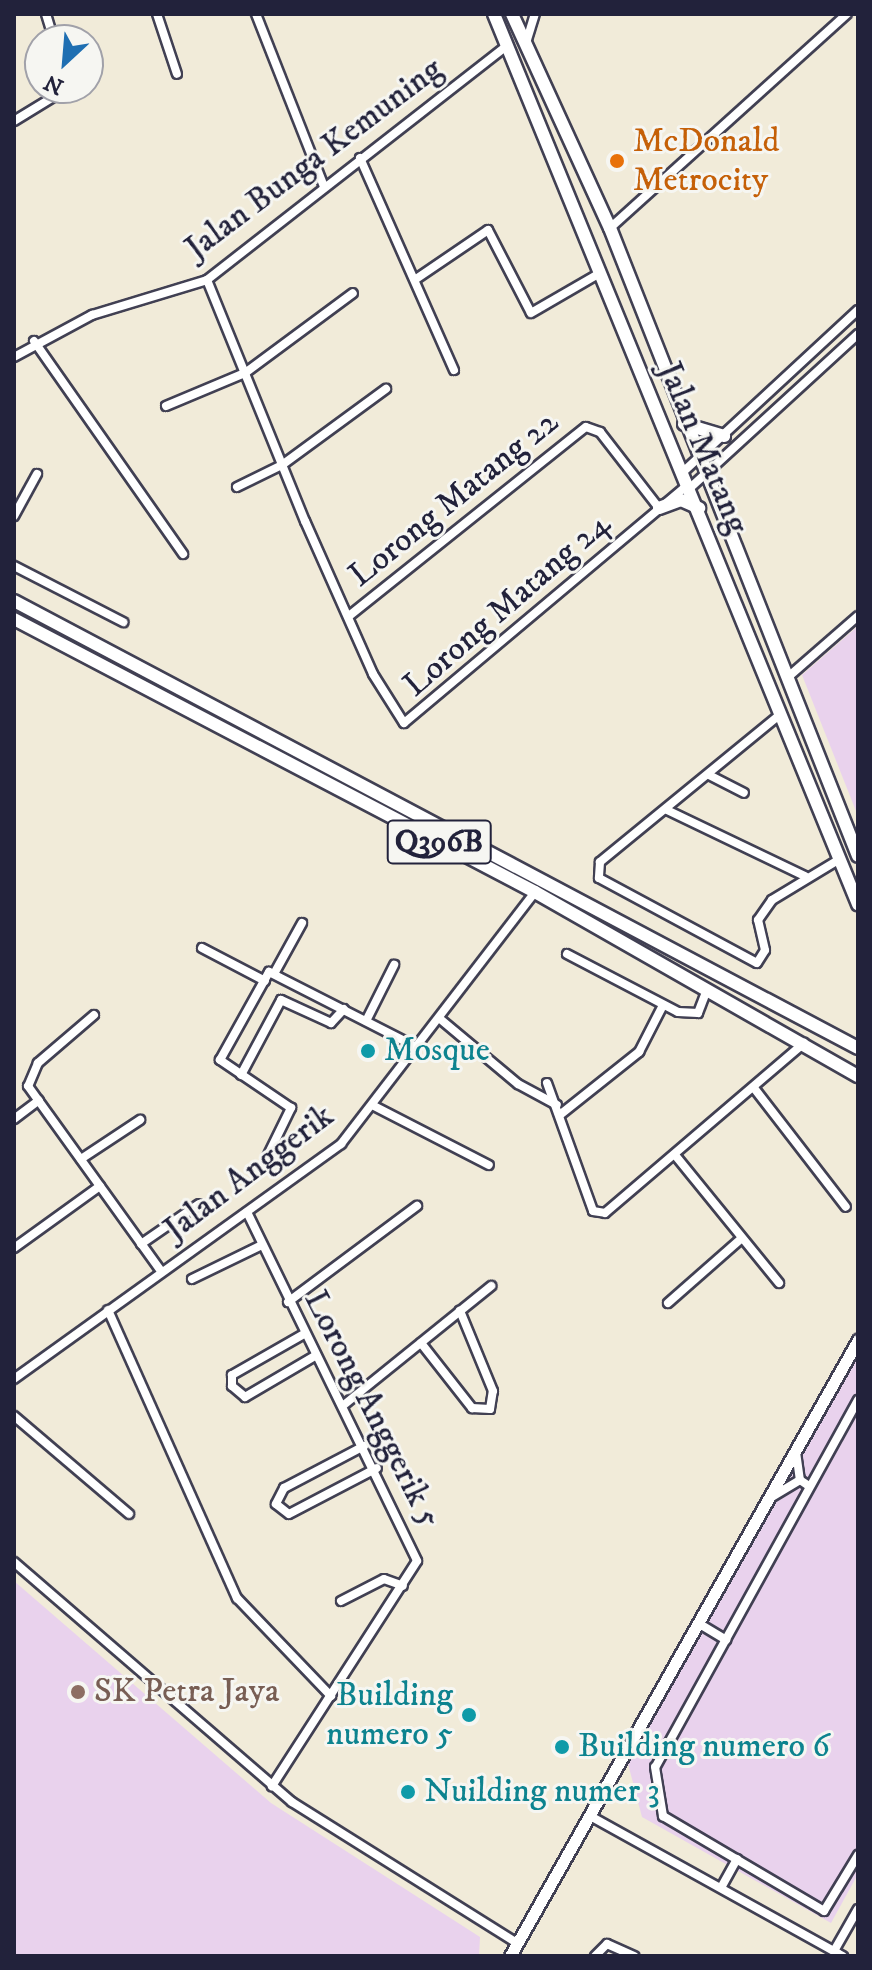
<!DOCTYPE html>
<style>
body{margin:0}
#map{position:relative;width:872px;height:1970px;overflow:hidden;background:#f1ebd9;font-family:"IM FELL DW Pica",serif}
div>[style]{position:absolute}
.built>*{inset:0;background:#e9d2ed}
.roads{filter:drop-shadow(2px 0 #414053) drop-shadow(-2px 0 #414053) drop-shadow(0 2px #414053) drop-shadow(0 -2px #414053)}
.street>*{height:8px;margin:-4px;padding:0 4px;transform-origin:4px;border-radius:4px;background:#fff}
.secondary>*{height:11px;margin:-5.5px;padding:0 5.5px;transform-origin:5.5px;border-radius:5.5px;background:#fff}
.primary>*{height:12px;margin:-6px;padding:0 6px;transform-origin:6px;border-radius:6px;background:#fff}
.dots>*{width:22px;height:22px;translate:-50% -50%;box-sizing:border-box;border:4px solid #f6f6f2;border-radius:50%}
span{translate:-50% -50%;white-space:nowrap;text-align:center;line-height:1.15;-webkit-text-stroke:6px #f6f6f2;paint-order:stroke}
.shield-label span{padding:2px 6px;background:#f6f6f2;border:2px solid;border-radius:6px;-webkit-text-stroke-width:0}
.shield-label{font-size:32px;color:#22223b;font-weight:700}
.food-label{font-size:34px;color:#c56008}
.left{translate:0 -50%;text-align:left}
.street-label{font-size:34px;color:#22223b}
.culture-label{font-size:34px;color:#0d838f}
.right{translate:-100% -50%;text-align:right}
.education-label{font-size:34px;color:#785e54}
.frame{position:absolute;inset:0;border:16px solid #22223b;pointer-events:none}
.north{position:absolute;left:24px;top:24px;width:80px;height:80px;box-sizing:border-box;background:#f6f6f2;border:2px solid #a1a1a9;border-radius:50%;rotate:206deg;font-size:22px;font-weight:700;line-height:32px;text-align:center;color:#22223b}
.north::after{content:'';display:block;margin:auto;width:28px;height:36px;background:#1f6fb2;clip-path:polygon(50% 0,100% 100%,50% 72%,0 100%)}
</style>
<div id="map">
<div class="built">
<i style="clip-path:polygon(858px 626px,858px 816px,802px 675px)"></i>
<i style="clip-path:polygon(858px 1355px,858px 1874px,831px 1923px,642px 1817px,627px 1760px)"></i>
<i style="clip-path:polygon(14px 1581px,271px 1803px,480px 1937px,479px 1956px,14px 1956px)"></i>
</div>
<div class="roads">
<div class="street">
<i style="left:46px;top:14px;width:27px;rotate:73deg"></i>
<i style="left:157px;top:14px;width:63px;rotate:71.6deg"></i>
<i style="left:256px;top:14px;width:186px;rotate:68.5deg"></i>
<i style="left:526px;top:43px;width:30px;rotate:-73deg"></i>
<i style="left:14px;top:121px;width:63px;rotate:-31.4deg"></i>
<i style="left:360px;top:158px;width:232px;rotate:66.1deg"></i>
<i style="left:610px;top:228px;width:319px;rotate:-42.1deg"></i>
<i style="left:416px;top:279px;width:87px;rotate:-34.2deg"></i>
<i style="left:488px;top:230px;width:93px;rotate:62.6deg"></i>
<i style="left:531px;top:313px;width:80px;rotate:-30.1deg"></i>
<i style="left:207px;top:280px;width:260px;rotate:67.9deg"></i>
<i style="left:305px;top:521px;width:167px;rotate:66deg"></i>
<i style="left:373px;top:674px;width:58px;rotate:57.7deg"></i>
<i style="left:404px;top:723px;width:371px;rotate:-40deg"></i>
<i style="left:34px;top:341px;width:260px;rotate:55deg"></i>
<i style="left:14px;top:357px;width:89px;rotate:-28.3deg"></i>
<i style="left:92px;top:315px;width:120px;rotate:-16.9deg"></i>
<i style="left:207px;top:280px;width:380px;rotate:-38deg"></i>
<i style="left:166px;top:406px;width:86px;rotate:-22.7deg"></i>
<i style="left:245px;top:373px;width:134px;rotate:-36.5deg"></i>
<i style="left:683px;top:472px;width:238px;rotate:-42.8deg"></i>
<i style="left:237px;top:487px;width:50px;rotate:-26.1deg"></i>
<i style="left:282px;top:465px;width:129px;rotate:-36.2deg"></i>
<i style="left:690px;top:488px;width:228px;rotate:-42.5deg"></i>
<i style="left:14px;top:516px;width:48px;rotate:-61.3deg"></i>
<i style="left:14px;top:566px;width:123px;rotate:27.2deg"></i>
<i style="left:349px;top:616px;width:303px;rotate:-38.6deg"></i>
<i style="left:586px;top:427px;width:15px;rotate:20deg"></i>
<i style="left:600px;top:432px;width:96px;rotate:52.2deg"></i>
<i style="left:787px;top:678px;width:94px;rotate:-41.1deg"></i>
<i style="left:777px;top:717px;width:229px;rotate:140.7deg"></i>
<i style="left:600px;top:862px;width:16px;rotate:94deg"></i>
<i style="left:599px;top:878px;width:179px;rotate:28.3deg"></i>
<i style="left:757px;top:963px;width:15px;rotate:-58deg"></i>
<i style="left:765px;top:950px;width:31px;rotate:-103deg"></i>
<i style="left:758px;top:920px;width:24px;rotate:-55deg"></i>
<i style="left:772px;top:900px;width:79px;rotate:-31.1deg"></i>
<i style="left:709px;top:775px;width:39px;rotate:27deg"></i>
<i style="left:667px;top:810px;width:153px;rotate:25.6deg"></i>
<i style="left:202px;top:948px;width:71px;rotate:27.6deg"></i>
<i style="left:567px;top:954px;width:125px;rotate:27.6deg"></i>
<i style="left:678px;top:1012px;width:20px;rotate:3deg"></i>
<i style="left:698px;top:1013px;width:26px;rotate:-69deg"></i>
<i style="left:275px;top:972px;width:56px;rotate:-61.1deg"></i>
<i style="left:94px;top:1015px;width:74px;rotate:139.4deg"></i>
<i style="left:38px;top:1063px;width:25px;rotate:113deg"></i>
<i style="left:28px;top:1086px;width:228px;rotate:54.3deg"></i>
<i style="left:439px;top:1018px;width:103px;rotate:39.9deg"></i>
<i style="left:518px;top:1084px;width:44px;rotate:28.3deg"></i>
<i style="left:366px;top:1021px;width:63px;rotate:-63.4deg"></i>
<i style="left:241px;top:1075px;width:85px;rotate:-61.9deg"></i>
<i style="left:281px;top:1000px;width:55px;rotate:24.7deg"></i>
<i style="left:331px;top:1023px;width:19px;rotate:-47deg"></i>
<i style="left:547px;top:1083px;width:136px;rotate:70.2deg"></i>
<i style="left:593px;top:1211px;width:12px;rotate:9deg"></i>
<i style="left:605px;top:1213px;width:262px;rotate:-40.5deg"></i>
<i style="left:754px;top:1088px;width:150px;rotate:52.3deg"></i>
<i style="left:374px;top:1106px;width:129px;rotate:27.2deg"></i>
<i style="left:561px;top:1114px;width:100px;rotate:-38.5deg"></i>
<i style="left:639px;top:1052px;width:53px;rotate:-62.9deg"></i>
<i style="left:14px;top:1119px;width:31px;rotate:-37deg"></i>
<i style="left:675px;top:1155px;width:165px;rotate:50.9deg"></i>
<i style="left:267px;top:1157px;width:55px;rotate:-63.9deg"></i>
<i style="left:291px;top:1108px;width:86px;rotate:-145.9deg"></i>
<i style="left:220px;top:1060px;width:101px;rotate:-60.9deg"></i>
<i style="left:269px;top:972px;width:165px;rotate:27deg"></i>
<i style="left:81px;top:1159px;width:71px;rotate:-33.5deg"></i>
<i style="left:247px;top:1212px;width:388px;rotate:64deg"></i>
<i style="left:417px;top:1561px;width:268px;rotate:122.8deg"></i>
<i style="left:141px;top:1244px;width:70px;rotate:-34.6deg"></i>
<i style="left:14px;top:1248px;width:106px;rotate:-35.8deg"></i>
<i style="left:192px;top:1279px;width:78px;rotate:-25.9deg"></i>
<i style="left:288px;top:1302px;width:161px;rotate:-36.7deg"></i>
<i style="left:668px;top:1303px;width:98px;rotate:-41.3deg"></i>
<i style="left:108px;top:1310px;width:316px;rotate:65.9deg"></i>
<i style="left:237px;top:1598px;width:136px;rotate:46.2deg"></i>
<i style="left:304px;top:1334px;width:83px;rotate:150.3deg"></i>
<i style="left:232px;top:1375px;width:11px;rotate:90deg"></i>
<i style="left:232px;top:1386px;width:17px;rotate:40deg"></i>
<i style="left:245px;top:1397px;width:81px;rotate:-30.4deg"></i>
<i style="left:421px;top:1343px;width:83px;rotate:51.9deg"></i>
<i style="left:472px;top:1408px;width:18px;rotate:3deg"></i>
<i style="left:490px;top:1409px;width:18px;rotate:-81deg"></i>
<i style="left:493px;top:1391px;width:87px;rotate:-112.4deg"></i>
<i style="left:14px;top:1379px;width:403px;rotate:-35.7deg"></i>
<i style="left:341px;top:1144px;width:318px;rotate:-52.4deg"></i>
<i style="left:858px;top:1400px;width:419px;rotate:118.9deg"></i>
<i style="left:655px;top:1767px;width:50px;rotate:80.7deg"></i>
<i style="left:663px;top:1816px;width:187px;rotate:30.5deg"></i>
<i style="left:824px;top:1911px;width:66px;rotate:-58.7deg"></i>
<i style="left:345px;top:1404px;width:188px;rotate:-38.9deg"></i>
<i style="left:14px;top:1416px;width:151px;rotate:40.4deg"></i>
<i style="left:364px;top:1446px;width:90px;rotate:152.3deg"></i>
<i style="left:284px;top:1488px;width:18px;rotate:117deg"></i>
<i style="left:276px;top:1504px;width:16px;rotate:38deg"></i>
<i style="left:289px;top:1514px;width:99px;rotate:-27.6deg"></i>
<i style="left:796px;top:1452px;width:28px;rotate:82deg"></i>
<i style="left:800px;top:1480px;width:11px;rotate:34deg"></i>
<i style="left:770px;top:1498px;width:35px;rotate:-31deg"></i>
<i style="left:14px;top:1562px;width:367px;rotate:40.8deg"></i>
<i style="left:292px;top:1802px;width:266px;rotate:32.1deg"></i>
<i style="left:341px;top:1601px;width:48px;rotate:-27.1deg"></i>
<i style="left:384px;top:1579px;width:20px;rotate:20deg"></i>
<i style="left:698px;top:1623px;width:33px;rotate:31deg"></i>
<i style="left:592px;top:1817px;width:287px;rotate:29deg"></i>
<i style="left:722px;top:1886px;width:31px;rotate:-61deg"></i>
<i style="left:834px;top:1951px;width:48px;rotate:-60.3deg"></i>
<i style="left:595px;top:1956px;width:17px;rotate:-45deg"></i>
<i style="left:607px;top:1944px;width:30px;rotate:24deg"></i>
</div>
<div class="secondary">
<i style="left:510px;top:1956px;width:708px;rotate:-60.54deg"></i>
</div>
<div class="primary">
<i style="left:494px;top:14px;width:962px;rotate:67.76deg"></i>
<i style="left:512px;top:14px;width:235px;rotate:65.4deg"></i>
<i style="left:610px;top:228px;width:675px;rotate:68.45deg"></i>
<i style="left:684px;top:424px;width:42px;rotate:16.7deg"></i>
<i style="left:659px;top:508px;width:23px;rotate:-20deg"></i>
<i style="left:681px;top:500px;width:20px;rotate:24deg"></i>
<i style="left:14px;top:601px;width:955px;rotate:27.91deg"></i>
<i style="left:14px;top:619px;width:588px;rotate:27.65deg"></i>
<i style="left:535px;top:892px;width:372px;rotate:29.7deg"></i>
</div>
</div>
<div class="dots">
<i style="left:617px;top:161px;background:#e8710a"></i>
<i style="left:368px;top:1051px;background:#0f9aa8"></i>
<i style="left:78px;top:1692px;background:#8d6e63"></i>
<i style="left:469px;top:1715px;background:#0f9aa8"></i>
<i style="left:562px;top:1747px;background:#0f9aa8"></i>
<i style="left:408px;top:1792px;background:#0f9aa8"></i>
</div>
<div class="shield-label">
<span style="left:439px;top:842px">Q396B</span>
</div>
<div class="food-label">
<span class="left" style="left:633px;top:161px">McDonald<br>Metrocity</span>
</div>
<div class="street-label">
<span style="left:314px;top:159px;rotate:-37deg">Jalan Bunga Kemuning</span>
<span style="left:703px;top:448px;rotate:67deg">Jalan Matang</span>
<span style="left:454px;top:499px;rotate:-39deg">Lorong Matang 22</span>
<span style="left:507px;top:605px;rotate:-41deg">Lorong Matang 24</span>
<span style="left:249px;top:1173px;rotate:-37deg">Jalan Anggerik</span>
<span style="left:372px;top:1409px;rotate:63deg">Lorong Anggerik 5</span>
</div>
<div class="culture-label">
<span class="left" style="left:384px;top:1051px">Mosque</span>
<span class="right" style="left:453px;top:1715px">Building<br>numero 5</span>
<span class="left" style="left:578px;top:1747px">Building numero 6</span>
<span class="left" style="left:424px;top:1792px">Nuilding numer 3</span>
</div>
<div class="education-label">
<span class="left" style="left:94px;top:1692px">SK Petra Jaya</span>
</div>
<div class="frame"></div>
<div class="north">N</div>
</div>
